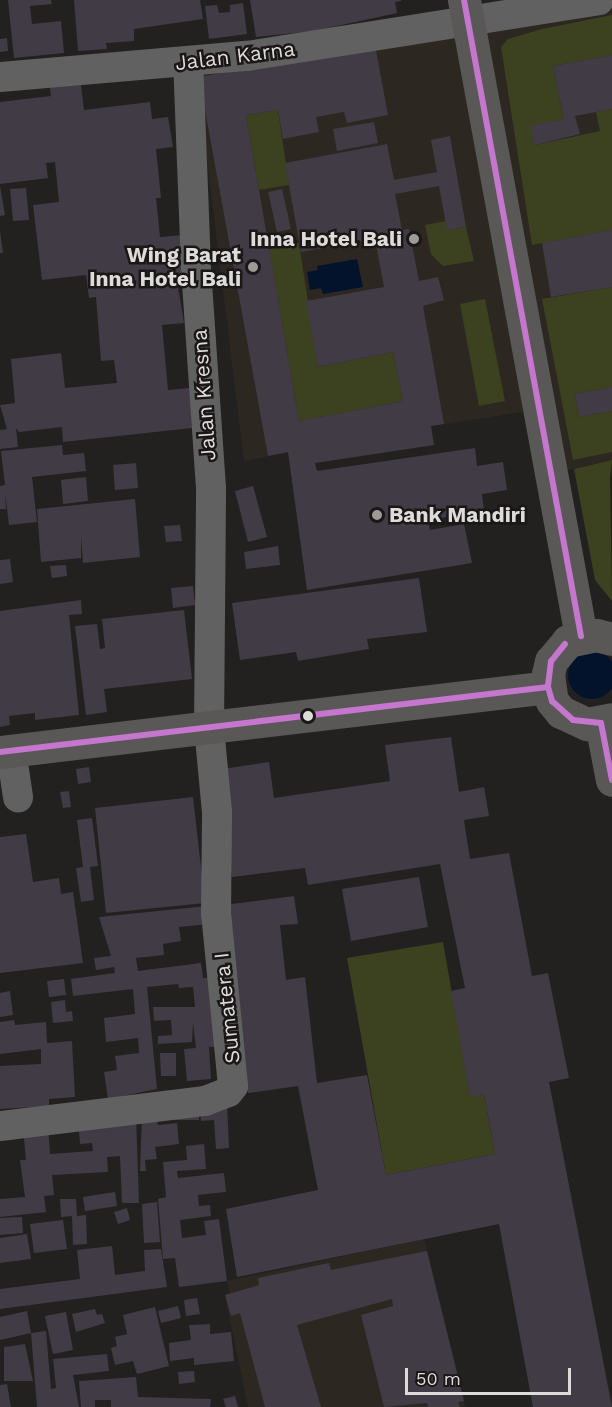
<!DOCTYPE html>
<style>
body{margin:0}
#map{position:relative;width:612px;height:1407px;overflow:hidden;background:#222120;font-family:"Work Sans",sans-serif}
div>[style]{position:absolute}
.built>*{inset:0;background:#2c2721}
.green>*{inset:0;background:#3c421f}
.water>*{inset:0;background:#03132b}
.round{border-radius:50%}
.building>*{inset:0;background:#413b45}
.minor>*{height:30px;margin:-15px;padding:0 15px;transform-origin:15px;border-radius:15px;background:#616161}
.major>*{height:33px;margin:-16.5px;padding:0 16.5px;transform-origin:16.5px;border-radius:16.5px;background:#595857}
.bus-1>*{height:6px;margin:-3px;padding:0 3px;transform-origin:3px;border-radius:3px;background:#c576cd}
.dots>*{width:16px;height:16px;translate:-50% -50%;box-sizing:border-box;border:3px solid #1a1716;border-radius:50%}
span{translate:-50% -50%;white-space:nowrap;text-align:center;line-height:1.15;-webkit-text-stroke:5px #1a1716;paint-order:stroke}
.street-label{font-size:21px;color:#dedcdb}
.poi-label{font-size:21px;color:#dedcdb;font-weight:700}
.right{translate:-100% -50%;text-align:right}
.left{translate:0 -50%;text-align:left}
.scale{position:absolute;left:405px;top:1368px;width:166px;height:27px;box-sizing:border-box;border:3px solid #dedcdb;border-top:0;padding-left:8px;font-size:18px;line-height:21px;white-space:nowrap;color:#dedcdb;-webkit-text-stroke:4px #1a1716;paint-order:stroke}
</style>
<div id="map">
<div class="built">
<i style="clip-path:polygon(612px 10px,612px 460px,555px 473px,542px 409px,431px 426px,434px 445px,315px 463px,313px 448px,244px 461px,196px 70px)"></i>
<i style="clip-path:polygon(424px 1239px,465px 1407px,248px 1407px,225px 1295px,230px 1293px,227px 1281px)"></i>
</div>
<div class="green">
<i style="clip-path:polygon(612px 15px,612px 55px,553px 66px,564px 119px,531px 126px,535px 145px,600px 131px,596px 112px,612px 109px,612px 230px,532px 245px,501px 47px,508px 39px,542px 29px)"></i>
<i style="clip-path:polygon(278px 110px,289px 185px,259px 190px,246px 115px)"></i>
<i style="clip-path:polygon(446px 221px,448px 230px,466px 227px,474px 261px,443px 266px,431px 254px,425px 225px)"></i>
<i style="clip-path:polygon(299px 243px,318px 367px,393px 352px,403px 401px,299px 421px,269px 249px)"></i>
<i style="clip-path:polygon(612px 287px,612px 387px,575px 394px,579px 417px,612px 411px,612px 452px,573px 460px,542px 299px)"></i>
<i style="clip-path:polygon(485px 299px,505px 401px,479px 406px,460px 304px)"></i>
<i style="clip-path:polygon(612px 460px,610px 477px,612px 601px,595px 580px,574px 469px)"></i>
<i style="clip-path:polygon(443px 942px,470px 1096px,484px 1094px,495px 1154px,386px 1175px,347px 958px)"></i>
</div>
<div class="water">
<i style="clip-path:polygon(357px 259px,363px 287px,323px 294px,321px 288px,310px 290px,307px 272px,318px 270px,317px 266px)"></i>
<i class="round" style="left:568px;top:651px;width:48px;height:48px"></i>
</div>
<div class="building">
<i style="clip-path:polygon(8px 0,51px 0,52px 4px,30px 6px,32px 24px,61px 21px,64px 53px,14px 58px)"></i>
<i style="clip-path:polygon(74px 0,200px 0,203px 19px,134px 29px,134px 41px,106px 43px,107px 49px,78px 51px)"></i>
<i style="clip-path:polygon(250px 0,401px 0,401px 1px,395px 2px,397px 13px,314px 31px,256px 37px)"></i>
<i style="clip-path:polygon(243px 3px,247px 34px,209px 39px,205px 6px,217px 5px,219px 13px,230px 12px,230px 5px)"></i>
<i style="clip-path:polygon(7px 38px,8px 51px,0 52px,0 39px)"></i>
<i style="clip-path:polygon(375px 45px,388px 115px,347px 123px,344px 112px,316px 117px,319px 132px,283px 139px,278px 110px,246px 115px,299px 421px,403px 401px,393px 352px,318px 367px,306px 301px,384px 287px,375px 239px,301px 252px,285px 163px,387px 144px,394px 180px,437px 172px,431px 140px,450px 136px,466px 227px,447px 230px,439px 186px,395px 194px,402px 230px,409px 229px,419px 281px,438px 277px,444px 300px,423px 306px,444px 424px,431px 426px,434px 445px,315px 463px,317px 471px,475px 448px,477px 466px,503px 462px,507px 490px,482px 494px,484px 511px,428px 520px,430px 530px,464px 524px,472px 563px,307px 590px,288px 452px,268px 456px,199px 77px)"></i>
<i style="clip-path:polygon(612px 55px,612px 109px,575px 116px,580px 134px,535px 145px,530px 126px,564px 119px,553px 66px)"></i>
<i style="clip-path:polygon(80px 77px,84px 110px,150px 102px,152px 119px,168px 117px,173px 147px,156px 149px,161px 198px,156px 198px,160px 237px,183px 235px,189px 285px,178px 287px,184px 323px,162px 325px,168px 390px,190px 388px,192px 428px,63px 442px,62px 427px,19px 432px,16px 428px,18px 447px,0 449px,0 430px,7px 429px,0 405px,15px 403px,11px 359px,61px 353px,65px 388px,117px 383px,114px 360px,101px 361px,96px 297px,89px 298px,86px 275px,42px 280px,33px 205px,59px 202px,55px 162px,46px 163px,48px 178px,0 184px,0 102px,51px 96px,49px 80px)"></i>
<i style="clip-path:polygon(374px 122px,378px 143px,337px 151px,333px 129px)"></i>
<i style="clip-path:polygon(0 186px,5px 215px,0 216px)"></i>
<i style="clip-path:polygon(26px 188px,29px 220px,13px 221px,10px 189px)"></i>
<i style="clip-path:polygon(282px 189px,291px 229px,277px 232px,268px 192px)"></i>
<i style="clip-path:polygon(612px 230px,612px 287px,551px 297px,542px 243px)"></i>
<i style="clip-path:polygon(0 231px,3px 253px,0 253px)"></i>
<i style="clip-path:polygon(612px 387px,612px 411px,579px 417px,575px 394px)"></i>
<i style="clip-path:polygon(62px 445px,63px 455px,84px 453px,86px 471px,32px 477px,37px 522px,9px 525px,5px 492px,6px 509px,0 509px,0 486px,5px 485px,1px 451px)"></i>
<i style="clip-path:polygon(136px 463px,138px 488px,115px 490px,113px 465px)"></i>
<i style="clip-path:polygon(86px 477px,88px 501px,63px 504px,61px 480px)"></i>
<i style="clip-path:polygon(253px 486px,267px 537px,248px 542px,235px 491px)"></i>
<i style="clip-path:polygon(135px 499px,140px 557px,83px 563px,81px 536px,81px 558px,41px 562px,37px 509px)"></i>
<i style="clip-path:polygon(180px 525px,182px 541px,166px 542px,164px 526px)"></i>
<i style="clip-path:polygon(278px 546px,280px 565px,246px 569px,244px 552px)"></i>
<i style="clip-path:polygon(10px 559px,13px 582px,0 584px,0 560px)"></i>
<i style="clip-path:polygon(66px 565px,67px 576px,52px 578px,50px 566px)"></i>
<i style="clip-path:polygon(419px 578px,427px 632px,367px 639px,369px 649px,298px 661px,296px 652px,240px 660px,232px 603px)"></i>
<i style="clip-path:polygon(193px 586px,195px 605px,173px 608px,171px 588px)"></i>
<i style="clip-path:polygon(81px 600px,82px 614px,69px 615px,79px 715px,35px 720px,35px 713px,9px 716px,10px 725px,0 727px,0 611px)"></i>
<i style="clip-path:polygon(184px 610px,192px 679px,104px 689px,107px 712px,86px 715px,75px 626px,97px 624px,100px 649px,105px 648px,102px 619px)"></i>
<i style="clip-path:polygon(451px 737px,459px 792px,484px 787px,489px 816px,464px 820px,470px 859px,509px 853px,532px 976px,548px 973px,569px 1078px,549px 1082px,612px 1407px,533px 1407px,499px 1224px,237px 1277px,226px 1209px,318px 1190px,298px 1086px,248px 1093px,224px 905px,294px 896px,298px 924px,280px 925px,286px 980px,305px 977px,317px 1083px,367px 1075px,386px 1175px,495px 1154px,484px 1094px,470px 1097px,451px 991px,465px 988px,440px 864px,308px 885px,305px 868px,232px 877px,216px 770px,269px 762px,274px 798px,390px 781px,385px 745px)"></i>
<i style="clip-path:polygon(89px 767px,91px 782px,78px 784px,76px 769px)"></i>
<i style="clip-path:polygon(69px 791px,71px 807px,63px 808px,60px 792px)"></i>
<i style="clip-path:polygon(193px 797px,205px 903px,106px 913px,95px 808px)"></i>
<i style="clip-path:polygon(92px 818px,98px 866px,90px 867px,94px 900px,81px 902px,76px 868px,83px 867px,77px 820px)"></i>
<i style="clip-path:polygon(26px 834px,33px 882px,59px 878px,61px 894px,73px 892px,83px 963px,0 973px,0 837px)"></i>
<i style="clip-path:polygon(419px 877px,428px 927px,351px 941px,342px 889px)"></i>
<i style="clip-path:polygon(207px 906px,209px 924px,179px 927px,181px 941px,163px 944px,164px 955px,136px 958px,138px 971px,201px 963px,203px 978px,215px 977px,216px 1047px,209px 1047px,211px 1079px,187px 1081px,184px 1049px,196px 1048px,193px 1023px,192px 1042px,158px 1044px,158px 1036px,172px 1035px,171px 1020px,154px 1021px,153px 1007px,195px 1007px,193px 987px,179px 988px,178px 984px,147px 987px,157px 1089px,108px 1099px,104px 1072px,117px 1070px,115px 1056px,139px 1053px,138px 1038px,106px 1042px,104px 1018px,135px 1014px,133px 989px,73px 996px,71px 979px,115px 973px,114px 967px,96px 970px,94px 958px,111px 956px,99px 917px)"></i>
<i style="clip-path:polygon(64px 979px,66px 995px,49px 997px,47px 981px)"></i>
<i style="clip-path:polygon(10px 991px,13px 1015px,0 1017px,0 993px)"></i>
<i style="clip-path:polygon(65px 1000px,66px 1012px,72px 1011px,73px 1021px,53px 1023px,51px 1002px)"></i>
<i style="clip-path:polygon(14px 1020px,15px 1025px,46px 1022px,47px 1043px,72px 1041px,75px 1097px,49px 1099px,49px 1106px,0 1109px,0 1066px,41px 1064px,41px 1049px,0 1054px,0 1022px)"></i>
<i style="clip-path:polygon(160px 1053px,176px 1053px,176px 1076px,161px 1076px)"></i>
<i style="clip-path:polygon(227px 1103px,229px 1148px,216px 1149px,214px 1120px,201px 1121px,200px 1104px)"></i>
<i style="clip-path:polygon(199px 1109px,199px 1120px,157px 1120px,158px 1125px,177px 1123px,179px 1144px,155px 1147px,157px 1159px,145px 1160px,146px 1171px,140px 1171px,142px 1114px)"></i>
<i style="clip-path:polygon(136px 1116px,139px 1203px,122px 1203px,120px 1156px,107px 1157px,108px 1172px,52px 1175px,54px 1195px,44px 1196px,46px 1212px,0 1217px,0 1199px,25px 1197px,20px 1160px,26px 1160px,23px 1128px,48px 1126px,50px 1154px,93px 1151px,92px 1143px,80px 1144px,78px 1120px)"></i>
<i style="clip-path:polygon(204px 1144px,206px 1169px,177px 1171px,178px 1178px,224px 1173px,226px 1192px,198px 1195px,199px 1206px,210px 1205px,211px 1216px,180px 1220px,182px 1238px,206px 1235px,204px 1221px,219px 1219px,227px 1281px,179px 1287px,175px 1258px,163px 1259px,158px 1199px,166px 1197px,163px 1162px,187px 1160px,186px 1146px)"></i>
<i style="clip-path:polygon(115px 1192px,117px 1206px,85px 1211px,83px 1197px)"></i>
<i style="clip-path:polygon(60px 1199px,76px 1199px,77px 1216px,86px 1215px,87px 1244px,73px 1245px,72px 1216px,61px 1217px)"></i>
<i style="clip-path:polygon(157px 1202px,160px 1242px,144px 1243px,142px 1204px)"></i>
<i style="clip-path:polygon(127px 1208px,130px 1220px,118px 1224px,114px 1212px)"></i>
<i style="clip-path:polygon(22px 1217px,23px 1233px,0 1235px,0 1218px)"></i>
<i style="clip-path:polygon(63px 1220px,67px 1249px,34px 1253px,30px 1224px)"></i>
<i style="clip-path:polygon(27px 1234px,31px 1259px,0 1263px,0 1238px)"></i>
<i style="clip-path:polygon(112px 1246px,115px 1275px,145px 1271px,144px 1250px,161px 1249px,167px 1287px,0 1309px,0 1289px,80px 1279px,77px 1250px)"></i>
<i style="clip-path:polygon(427px 1251px,464px 1401px,458px 1402px,460px 1407px,428px 1407px,427px 1403px,384px 1407px,361px 1315px,393px 1306px,392px 1299px,297px 1325px,321px 1407px,265px 1407px,240px 1313px,231px 1316px,225px 1295px,259px 1285px,258px 1278px,329px 1263px,331px 1270px)"></i>
<i style="clip-path:polygon(197px 1298px,200px 1314px,186px 1316px,184px 1300px)"></i>
<i style="clip-path:polygon(178px 1306px,181px 1318px,161px 1323px,158px 1311px)"></i>
<i style="clip-path:polygon(155px 1307px,169px 1366px,137px 1374px,133px 1361px,115px 1365px,111px 1348px,117px 1346px,115px 1337px,127px 1334px,123px 1315px)"></i>
<i style="clip-path:polygon(95px 1309px,97px 1315px,102px 1314px,105px 1323px,76px 1332px,72px 1314px)"></i>
<i style="clip-path:polygon(27px 1311px,31px 1333px,46px 1331px,51px 1389px,56px 1388px,53px 1359px,107px 1354px,109px 1371px,73px 1375px,79px 1407px,37px 1407px,31px 1333px,0 1340px,0 1317px)"></i>
<i style="clip-path:polygon(66px 1312px,73px 1350px,53px 1354px,45px 1316px)"></i>
<i style="clip-path:polygon(210px 1324px,210px 1334px,231px 1332px,234px 1361px,194px 1365px,194px 1358px,170px 1361px,169px 1343px,191px 1340px,189px 1325px)"></i>
<i style="clip-path:polygon(25px 1344px,33px 1381px,4px 1381px,4px 1347px)"></i>
<i style="clip-path:polygon(194px 1371px,195px 1382px,179px 1384px,178px 1372px)"></i>
<i style="clip-path:polygon(136px 1377px,138px 1397px,211px 1399px,210px 1407px,111px 1407px,111px 1400px,95px 1400px,95px 1407px,81px 1407px,79px 1381px)"></i>
<i style="clip-path:polygon(7px 1384px,11px 1407px,0 1407px,0 1385px)"></i>
<i style="clip-path:polygon(235px 1396px,238px 1407px,226px 1407px,223px 1399px)"></i>
</div>
<div class="minor">
<i style="left:0;top:77px;width:248px;rotate:-4.9deg"></i>
<i style="left:247px;top:56px;width:356px;rotate:-9deg"></i>
<i style="left:11px;top:750px;width:48px;rotate:81.5deg"></i>
<i style="left:0;top:1126px;width:207px;rotate:-7deg"></i>
<i style="left:205px;top:1101px;width:25px;rotate:-21deg"></i>
<i style="left:228px;top:1092px;width:8px;rotate:-50deg"></i>
<i style="left:233px;top:1086px;width:173px;rotate:-95.6deg"></i>
<i style="left:216px;top:914px;width:102px;rotate:-89.4deg"></i>
<i style="left:217px;top:812px;width:84px;rotate:-95.4deg"></i>
<i style="left:209px;top:728px;width:240px;rotate:-89.5deg"></i>
<i style="left:211px;top:488px;width:222px;rotate:-93.9deg"></i>
<i style="left:196px;top:267px;width:205px;rotate:-92.2deg"></i>
</div>
<div class="major">
<i style="left:464px;top:0;width:647px;rotate:79.58deg"></i>
<i style="left:612px;top:639px;width:16px;rotate:-166deg"></i>
<i style="left:596px;top:635px;width:29px;rotate:168deg"></i>
<i style="left:568px;top:641px;width:26px;rotate:130deg"></i>
<i style="left:551px;top:661px;width:13px;rotate:103deg"></i>
<i style="left:548px;top:674px;width:27px;rotate:82deg"></i>
<i style="left:552px;top:701px;width:14px;rotate:51deg"></i>
<i style="left:561px;top:712px;width:29px;rotate:25deg"></i>
<i style="left:587px;top:724px;width:25px;rotate:-11deg"></i>
<i style="left:601px;top:723px;width:58px;rotate:79.1deg"></i>
<i style="left:0;top:752px;width:552px;rotate:-6.76deg"></i>
</div>
<div class="bus-1">
<i style="left:464px;top:0;width:647px;rotate:79.58deg"></i>
<i style="left:565px;top:644px;width:22px;rotate:129deg"></i>
<i style="left:551px;top:661px;width:26px;rotate:97deg"></i>
<i style="left:548px;top:687px;width:15px;rotate:74deg"></i>
<i style="left:552px;top:701px;width:28px;rotate:42deg"></i>
<i style="left:573px;top:720px;width:28px;rotate:6deg"></i>
<i style="left:601px;top:723px;width:58px;rotate:79.1deg"></i>
<i style="left:0;top:752px;width:552px;rotate:-6.76deg"></i>
</div>
<div class="dots">
<i style="left:414px;top:239px;background:#9c9b9a"></i>
<i style="left:253px;top:267px;background:#9c9b9a"></i>
<i style="left:377px;top:515px;background:#9c9b9a"></i>
<i style="left:308px;top:716px;background:#dedcdb"></i>
</div>
<div class="street-label">
<span style="left:235px;top:56px;rotate:-7deg">Jalan Karna</span>
<span style="left:204px;top:395px;rotate:-94deg">Jalan Kresna</span>
<span style="left:227px;top:1008px;rotate:-96deg">Sumatera I</span>
</div>
<div class="poi-label">
<span class="right" style="left:402px;top:239px">Inna Hotel Bali</span>
<span class="right" style="left:241px;top:267px">Wing Barat<br>Inna Hotel Bali</span>
<span class="left" style="left:389px;top:515px">Bank Mandiri</span>
</div>
<div class="scale">50 m</div>
</div>
